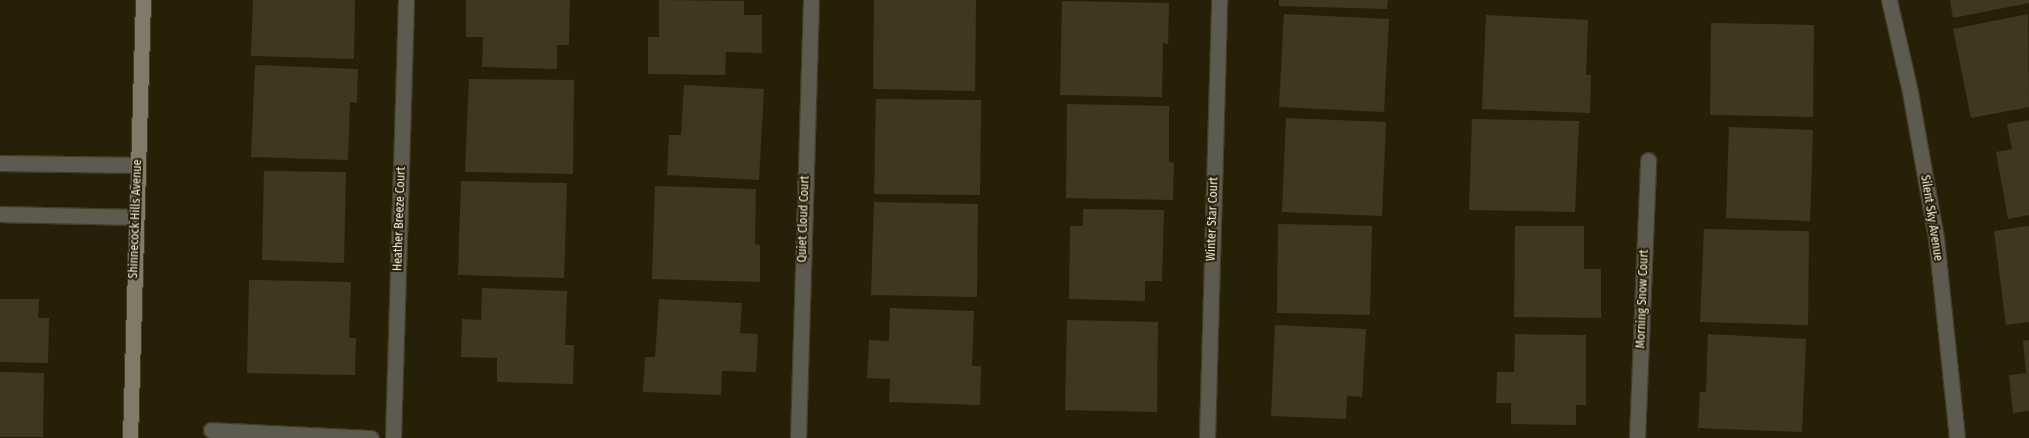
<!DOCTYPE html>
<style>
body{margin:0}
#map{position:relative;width:2029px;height:438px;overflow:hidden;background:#262007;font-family:"Fira Sans Condensed",sans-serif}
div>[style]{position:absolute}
.building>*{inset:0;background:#3e381f}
.roads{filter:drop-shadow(1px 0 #433d26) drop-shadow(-1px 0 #433d26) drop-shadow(0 1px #433d26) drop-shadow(0 -1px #433d26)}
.street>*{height:15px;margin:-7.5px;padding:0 7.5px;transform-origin:7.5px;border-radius:7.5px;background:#5d5a4f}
.secondary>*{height:15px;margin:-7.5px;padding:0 7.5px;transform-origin:7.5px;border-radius:7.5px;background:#7f7b69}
span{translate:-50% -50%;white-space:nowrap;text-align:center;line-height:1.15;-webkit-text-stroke:4px #262007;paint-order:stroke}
.street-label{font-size:12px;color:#f5f2e2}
</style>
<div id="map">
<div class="building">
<i style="clip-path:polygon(253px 0,355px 0,354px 59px,251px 56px)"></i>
<i style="clip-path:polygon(466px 0,570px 0,569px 45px,557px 45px,557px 69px,482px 67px,483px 37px,466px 37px)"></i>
<i style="clip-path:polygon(659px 0,744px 1px,744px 15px,762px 15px,762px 53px,726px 52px,725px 75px,648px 74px,648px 37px,659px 37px)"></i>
<i style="clip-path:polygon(874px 0,976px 0,975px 91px,873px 89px)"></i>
<i style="clip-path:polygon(1279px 0,1388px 0,1387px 9px,1279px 6px)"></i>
<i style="clip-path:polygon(1950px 0,2029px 0,2029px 3px,1953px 18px)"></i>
<i style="clip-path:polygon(1062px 1px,1169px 3px,1168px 44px,1163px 43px,1162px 97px,1060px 95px)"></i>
<i style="clip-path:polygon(1284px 14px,1389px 19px,1384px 112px,1279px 107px)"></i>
<i style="clip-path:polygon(2028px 14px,2029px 107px,1971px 118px,1953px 29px)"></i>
<i style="clip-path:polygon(1486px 15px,1588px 20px,1586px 75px,1591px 75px,1590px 113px,1482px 109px)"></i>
<i style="clip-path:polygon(1711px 23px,1814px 25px,1813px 117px,1710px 115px)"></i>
<i style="clip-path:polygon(255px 65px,358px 69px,357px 103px,350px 102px,348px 160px,251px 157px)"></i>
<i style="clip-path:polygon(469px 79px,574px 80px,573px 174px,465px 172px)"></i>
<i style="clip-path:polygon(684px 85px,764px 89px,759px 180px,667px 175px,669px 135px,681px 135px)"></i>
<i style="clip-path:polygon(876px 99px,981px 100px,980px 195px,874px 194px)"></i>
<i style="clip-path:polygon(1067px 104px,1169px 106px,1169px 162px,1174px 163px,1173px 200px,1066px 198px)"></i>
<i style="clip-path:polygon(1286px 118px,1386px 122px,1382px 216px,1282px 212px)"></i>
<i style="clip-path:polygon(1472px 119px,1579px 121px,1575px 212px,1469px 210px)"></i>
<i style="clip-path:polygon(2029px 120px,2029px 215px,2008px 219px,1996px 152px,2012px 149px,2007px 124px)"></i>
<i style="clip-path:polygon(1729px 127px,1813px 130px,1810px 221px,1726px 218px)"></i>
<i style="clip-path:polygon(264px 171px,346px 172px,344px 263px,262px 260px)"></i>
<i style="clip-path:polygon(461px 181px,567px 183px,564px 278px,458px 275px)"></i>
<i style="clip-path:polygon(655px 186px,756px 189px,755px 244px,760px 245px,760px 282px,652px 279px)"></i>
<i style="clip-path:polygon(874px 202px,978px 204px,977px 297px,871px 295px)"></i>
<i style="clip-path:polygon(1083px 209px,1164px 210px,1162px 281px,1145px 281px,1145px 301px,1069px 299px,1070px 226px,1083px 226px)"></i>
<i style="clip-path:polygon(1278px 224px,1372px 226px,1370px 315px,1277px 313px)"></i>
<i style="clip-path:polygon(1515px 226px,1584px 226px,1584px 269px,1601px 269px,1601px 318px,1514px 317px)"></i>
<i style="clip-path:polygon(2029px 226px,2029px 322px,2006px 325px,1994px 231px)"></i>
<i style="clip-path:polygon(1704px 229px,1809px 231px,1808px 325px,1700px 322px)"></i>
<i style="clip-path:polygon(249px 280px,351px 282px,349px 338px,356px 338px,355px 375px,247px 373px)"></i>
<i style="clip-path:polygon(482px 288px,567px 291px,565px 345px,574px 345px,573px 384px,497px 382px,497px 358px,461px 357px,462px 319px,481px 320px)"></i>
<i style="clip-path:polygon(0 299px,39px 299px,38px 318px,49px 318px,48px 363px,0 362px)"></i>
<i style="clip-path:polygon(659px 299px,742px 303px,740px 333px,758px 334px,756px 372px,722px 371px,721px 395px,643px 392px,645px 357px,655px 357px)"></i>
<i style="clip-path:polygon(890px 308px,974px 311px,972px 366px,981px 366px,980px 405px,889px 402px,890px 379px,867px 378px,869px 340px,889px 341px)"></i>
<i style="clip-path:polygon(1067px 320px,1158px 322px,1157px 412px,1065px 410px)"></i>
<i style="clip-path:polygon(1275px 325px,1366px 329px,1362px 397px,1347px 396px,1346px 419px,1271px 416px)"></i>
<i style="clip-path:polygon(1515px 334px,1586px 335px,1586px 405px,1576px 405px,1576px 425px,1511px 424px,1511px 403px,1496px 403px,1497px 372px,1514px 372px)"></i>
<i style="clip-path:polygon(1708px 334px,1806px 339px,1802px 432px,1698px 428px,1700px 392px,1706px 392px)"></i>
<i style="clip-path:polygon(2029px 340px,2029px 411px,2013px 413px,2009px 375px,2026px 373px,2023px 341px)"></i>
<i style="clip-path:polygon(0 372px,44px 373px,43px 437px,0 437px)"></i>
</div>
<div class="roads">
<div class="street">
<i style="left:1889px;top:0;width:94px;rotate:77.1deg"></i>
<i style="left:1910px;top:92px;width:148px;rotate:79.9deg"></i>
<i style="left:1936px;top:238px;width:201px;rotate:84deg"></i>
<i style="left:0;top:163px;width:138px;rotate:0.8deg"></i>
<i style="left:0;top:214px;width:136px;rotate:1.3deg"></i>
<i style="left:211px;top:430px;width:160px;rotate:2.9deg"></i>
<i style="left:393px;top:438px;width:438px;rotate:-88.3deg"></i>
<i style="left:798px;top:438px;width:438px;rotate:-88.3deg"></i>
<i style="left:1207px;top:438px;width:438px;rotate:-88.4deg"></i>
<i style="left:1637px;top:438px;width:278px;rotate:-87.7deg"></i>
</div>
<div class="secondary">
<i style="left:130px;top:438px;width:438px;rotate:-88.3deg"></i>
</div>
</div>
<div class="street-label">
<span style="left:1931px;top:218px;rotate:81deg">Silent Sky Avenue</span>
<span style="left:136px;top:219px;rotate:-88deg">Shinnecock Hills Avenue</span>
<span style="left:400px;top:219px;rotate:-88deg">Heather Breeze Court</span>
<span style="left:804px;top:219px;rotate:-88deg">Quiet Cloud Court</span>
<span style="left:1213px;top:219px;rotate:-88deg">Winter Star Court</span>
<span style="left:1643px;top:299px;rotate:-88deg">Morning Snow Court</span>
</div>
</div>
